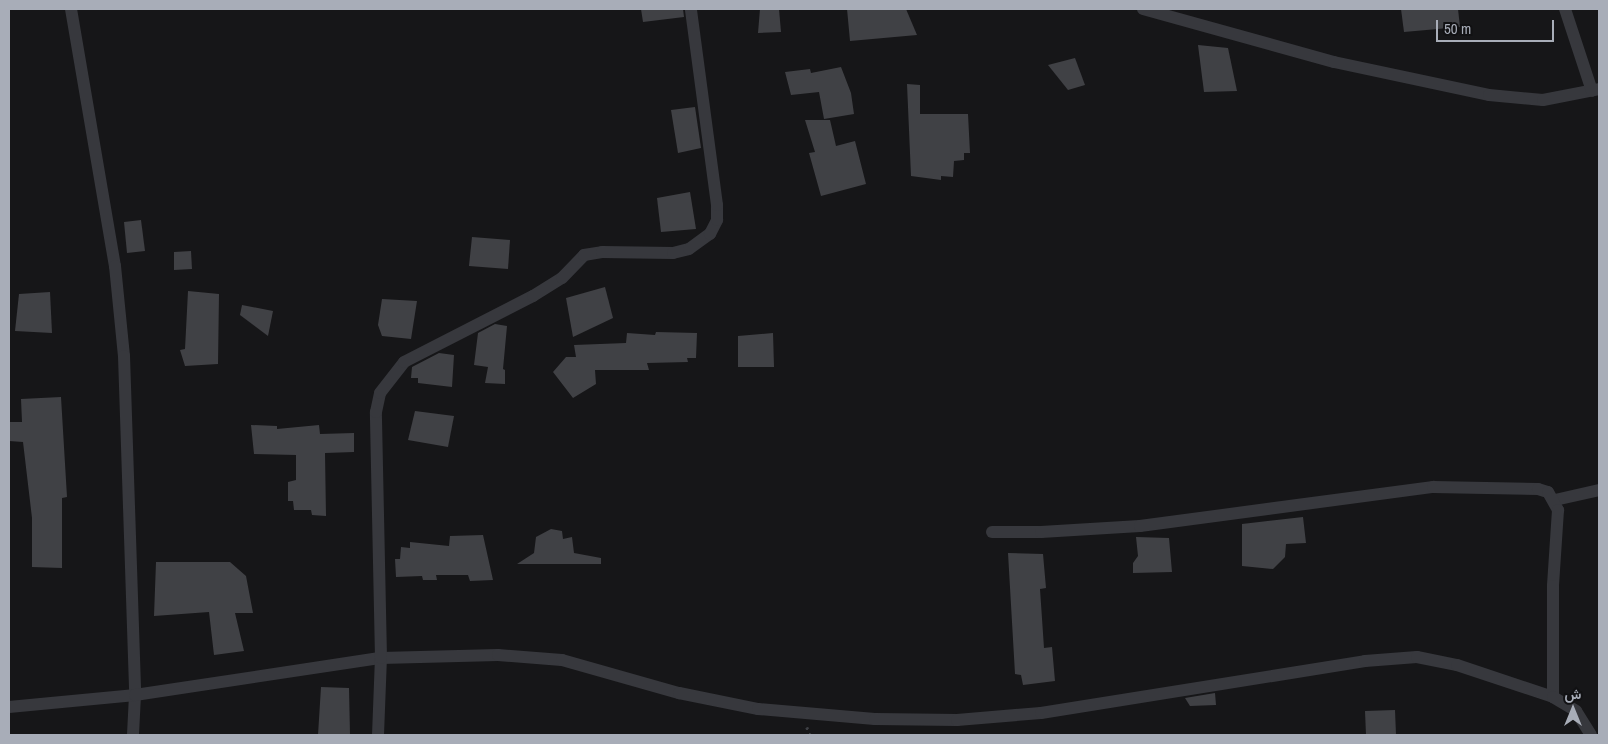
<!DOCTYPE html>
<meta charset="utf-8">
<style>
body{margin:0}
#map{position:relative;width:1608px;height:744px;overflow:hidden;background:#161618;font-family:"Archivo Narrow",Vazirmatn,sans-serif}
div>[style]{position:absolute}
.building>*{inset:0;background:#404145}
.path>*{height:2.5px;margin-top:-1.25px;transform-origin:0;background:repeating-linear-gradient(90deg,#3d3f44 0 2.5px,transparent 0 6.5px)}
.street>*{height:12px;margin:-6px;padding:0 6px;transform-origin:6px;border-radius:6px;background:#37383d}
span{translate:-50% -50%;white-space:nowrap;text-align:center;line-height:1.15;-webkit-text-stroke:4.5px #111113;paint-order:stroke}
.frame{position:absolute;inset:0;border:10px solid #a8adb8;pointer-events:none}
.north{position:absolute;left:1548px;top:684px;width:50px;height:50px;-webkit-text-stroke:4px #111113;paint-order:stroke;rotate:0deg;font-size:14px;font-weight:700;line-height:20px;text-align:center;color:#a8adb8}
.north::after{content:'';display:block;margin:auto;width:18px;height:22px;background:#a8adb8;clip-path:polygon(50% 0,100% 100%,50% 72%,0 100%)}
.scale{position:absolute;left:1436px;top:20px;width:118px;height:22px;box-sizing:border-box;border:2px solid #a8adb8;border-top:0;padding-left:6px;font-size:15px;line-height:18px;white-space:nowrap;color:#a8adb8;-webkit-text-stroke:4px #111113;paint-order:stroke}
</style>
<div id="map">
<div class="building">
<i style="clip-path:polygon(641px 9px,683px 9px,684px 17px,643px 22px)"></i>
<i style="clip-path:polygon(760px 9px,779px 9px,781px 32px,758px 33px)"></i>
<i style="clip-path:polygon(847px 9px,906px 9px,917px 35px,850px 41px)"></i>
<i style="clip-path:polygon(1401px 9px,1458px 9px,1460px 27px,1404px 32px)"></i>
<i style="clip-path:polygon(1198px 45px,1228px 48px,1237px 91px,1204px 92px)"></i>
<i style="clip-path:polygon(1075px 58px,1085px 85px,1068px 90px,1048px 65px)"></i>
<i style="clip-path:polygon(841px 67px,851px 93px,854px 114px,824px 119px,819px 92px,791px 95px,785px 72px,810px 69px,811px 73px)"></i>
<i style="clip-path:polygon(907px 84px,920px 85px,920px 114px,968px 114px,970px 153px,964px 153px,964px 160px,954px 161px,953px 177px,941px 176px,941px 180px,911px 176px)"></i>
<i style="clip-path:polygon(695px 107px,701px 148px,678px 153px,671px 110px)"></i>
<i style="clip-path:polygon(805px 120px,830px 120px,836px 146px,855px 141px,866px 184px,821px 196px,809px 153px,815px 152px)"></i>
<i style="clip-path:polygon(690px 192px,696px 229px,661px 232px,657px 198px)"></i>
<i style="clip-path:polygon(141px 220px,145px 251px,127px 253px,124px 222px)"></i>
<i style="clip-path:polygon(472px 237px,510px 240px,508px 269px,469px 266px)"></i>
<i style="clip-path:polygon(191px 251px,192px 269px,174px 270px,174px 252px)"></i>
<i style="clip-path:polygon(605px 287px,613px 318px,573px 337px,566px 298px)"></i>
<i style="clip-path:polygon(188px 291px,219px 294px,218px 364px,185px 366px,180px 350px,185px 349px)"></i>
<i style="clip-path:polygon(50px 292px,52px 333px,15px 331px,19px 294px)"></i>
<i style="clip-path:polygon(382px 299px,417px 301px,411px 339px,382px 336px,378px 325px)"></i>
<i style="clip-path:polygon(242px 305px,273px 311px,268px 336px,240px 315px)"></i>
<i style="clip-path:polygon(495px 324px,507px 326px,503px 369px,505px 370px,505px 384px,485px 383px,488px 367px,474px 365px,478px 333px)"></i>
<i style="clip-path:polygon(656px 332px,697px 333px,696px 358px,687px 358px,688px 362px,647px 363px,649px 370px,595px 370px,596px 384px,573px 398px,553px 372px,566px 357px,576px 357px,574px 345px,626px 343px,627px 333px,655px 335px)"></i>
<i style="clip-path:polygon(773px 333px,774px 367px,738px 367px,738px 336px)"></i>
<i style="clip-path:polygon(439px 353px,454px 355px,452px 387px,418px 383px,418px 378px,411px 378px,412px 367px)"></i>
<i style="clip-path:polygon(61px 397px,67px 497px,62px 498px,62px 568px,32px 567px,32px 518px,23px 442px,9px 441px,9px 422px,22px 422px,21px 399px)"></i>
<i style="clip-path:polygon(415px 411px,454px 416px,448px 447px,408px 440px)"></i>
<i style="clip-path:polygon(251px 425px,277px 426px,277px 429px,319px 425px,320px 434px,354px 433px,354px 452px,325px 453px,326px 516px,312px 515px,311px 510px,294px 510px,293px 501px,288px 501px,288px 482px,296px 480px,296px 455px,254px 454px)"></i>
<i style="clip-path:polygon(1303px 517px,1306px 543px,1286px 544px,1285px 557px,1273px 569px,1242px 566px,1242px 524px)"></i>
<i style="clip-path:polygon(551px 529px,562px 531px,563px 539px,572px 537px,574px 553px,601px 558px,601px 564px,517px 564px,534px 553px,536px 537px)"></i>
<i style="clip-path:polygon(483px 535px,493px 580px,470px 581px,468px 575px,436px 575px,437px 580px,423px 580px,422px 576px,396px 577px,395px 559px,400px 559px,401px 547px,410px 548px,410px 542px,449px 546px,450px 536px)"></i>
<i style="clip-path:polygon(1136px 537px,1169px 538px,1172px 572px,1133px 573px,1133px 563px,1138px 556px)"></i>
<i style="clip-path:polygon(1008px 553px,1043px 554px,1046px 588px,1040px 589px,1044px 648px,1052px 647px,1055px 681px,1023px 685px,1021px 675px,1015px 674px)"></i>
<i style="clip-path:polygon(156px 562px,230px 562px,246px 576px,253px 613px,235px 613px,244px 651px,214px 655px,209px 612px,154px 616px)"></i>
<i style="clip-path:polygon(321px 687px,349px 688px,350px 735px,318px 735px)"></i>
<i style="clip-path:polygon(1215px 693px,1216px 705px,1190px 706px,1185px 698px)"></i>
<i style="clip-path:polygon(1395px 710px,1396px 735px,1366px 735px,1365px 711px)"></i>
</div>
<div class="path">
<i style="left:807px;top:727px;width:9px;rotate:69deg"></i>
</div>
<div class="street">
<i style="left:71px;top:9px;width:261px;rotate:80.3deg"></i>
<i style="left:115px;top:266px;width:90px;rotate:84.3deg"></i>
<i style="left:124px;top:356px;width:339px;rotate:88.1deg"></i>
<i style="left:135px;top:695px;width:40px;rotate:92.9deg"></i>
<i style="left:1143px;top:9px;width:198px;rotate:15.5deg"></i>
<i style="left:1334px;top:62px;width:158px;rotate:12deg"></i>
<i style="left:1489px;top:95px;width:54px;rotate:5.3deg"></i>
<i style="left:1543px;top:100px;width:57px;rotate:-11.1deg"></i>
<i style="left:1565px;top:9px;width:86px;rotate:71.8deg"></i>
<i style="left:1555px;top:500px;width:45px;rotate:-12.8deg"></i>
<i style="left:992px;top:532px;width:49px"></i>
<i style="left:1041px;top:532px;width:99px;rotate:-3.5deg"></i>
<i style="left:1140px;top:526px;width:296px;rotate:-7.6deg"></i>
<i style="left:1433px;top:487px;width:105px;rotate:1.1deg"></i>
<i style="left:1538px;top:489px;width:10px;rotate:17deg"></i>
<i style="left:1548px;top:492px;width:21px;rotate:61deg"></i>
<i style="left:1558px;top:510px;width:76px;rotate:93.8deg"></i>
<i style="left:1553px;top:586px;width:111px;rotate:90deg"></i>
<i style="left:9px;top:707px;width:127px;rotate:-5.4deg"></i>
<i style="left:135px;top:695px;width:249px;rotate:-8.6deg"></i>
<i style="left:381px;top:658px;width:117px;rotate:-1.5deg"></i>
<i style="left:498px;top:655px;width:64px;rotate:4.5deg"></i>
<i style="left:562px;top:660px;width:122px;rotate:15.8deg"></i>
<i style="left:679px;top:693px;width:81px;rotate:11.4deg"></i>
<i style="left:758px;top:709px;width:117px;rotate:4.9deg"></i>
<i style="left:875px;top:719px;width:82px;rotate:0.7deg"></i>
<i style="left:957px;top:720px;width:84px;rotate:-4.8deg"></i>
<i style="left:1041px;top:713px;width:328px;rotate:-9.1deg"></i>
<i style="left:1365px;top:661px;width:52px;rotate:-4.4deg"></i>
<i style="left:1417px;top:657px;width:41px;rotate:11.3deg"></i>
<i style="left:1457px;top:665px;width:101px;rotate:18.4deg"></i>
<i style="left:1553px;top:697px;width:27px;rotate:31deg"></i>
<i style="left:1576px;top:711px;width:28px;rotate:58deg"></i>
<i style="left:378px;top:735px;width:77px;rotate:-87.8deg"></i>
<i style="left:381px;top:658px;width:246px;rotate:-91.2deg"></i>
<i style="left:376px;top:412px;width:19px;rotate:-78deg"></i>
<i style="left:380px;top:393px;width:39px;rotate:-52deg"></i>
<i style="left:404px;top:362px;width:145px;rotate:-27.1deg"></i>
<i style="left:533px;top:296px;width:34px;rotate:-32deg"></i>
<i style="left:562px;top:278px;width:32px;rotate:-46deg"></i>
<i style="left:584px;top:255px;width:18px;rotate:-9deg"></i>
<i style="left:602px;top:252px;width:71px;rotate:0.8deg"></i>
<i style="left:673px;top:253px;width:16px;rotate:-14deg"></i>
<i style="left:689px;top:249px;width:26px;rotate:-36deg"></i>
<i style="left:710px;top:234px;width:16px;rotate:-63deg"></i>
<i style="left:717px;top:220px;width:15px;rotate:-90deg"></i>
<i style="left:717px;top:205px;width:198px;rotate:-97.6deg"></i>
</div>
<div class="frame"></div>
<div class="north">ش</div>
<div class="scale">50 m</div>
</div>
